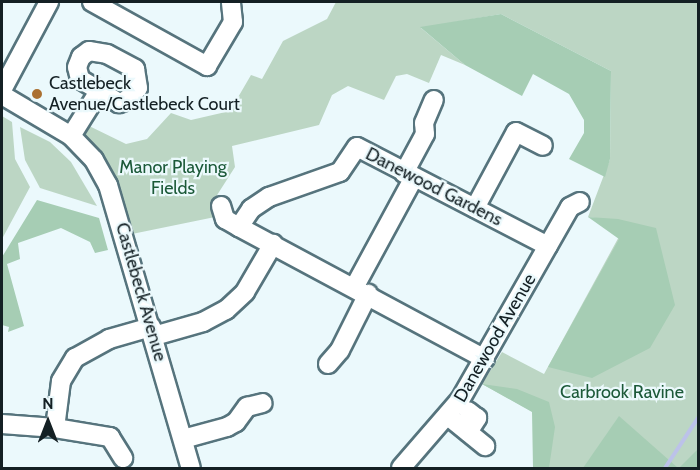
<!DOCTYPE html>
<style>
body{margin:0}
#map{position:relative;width:700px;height:470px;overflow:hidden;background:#ebf9fc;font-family:Cabin,sans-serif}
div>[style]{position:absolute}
.green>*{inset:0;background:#bcd6c4}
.forest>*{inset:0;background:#a6cdb4}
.stream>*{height:4px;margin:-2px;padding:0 2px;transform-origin:2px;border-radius:2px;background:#bcc2e9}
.roads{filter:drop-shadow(2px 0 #56747d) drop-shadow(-2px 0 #56747d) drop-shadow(0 2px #56747d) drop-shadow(0 -2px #56747d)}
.minor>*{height:18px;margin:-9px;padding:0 9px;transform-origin:9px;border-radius:9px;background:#fff}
.dots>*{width:16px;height:16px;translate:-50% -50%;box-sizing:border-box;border:3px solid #ebf9fc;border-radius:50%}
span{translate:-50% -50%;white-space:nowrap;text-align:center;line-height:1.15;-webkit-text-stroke:4.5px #ebf9fc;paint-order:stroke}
.poi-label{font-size:18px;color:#142024}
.left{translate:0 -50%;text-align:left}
.park-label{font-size:18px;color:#1b5938}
.street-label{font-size:18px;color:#142024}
.frame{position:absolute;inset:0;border:3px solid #142024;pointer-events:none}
.north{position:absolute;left:18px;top:392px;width:60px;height:60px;-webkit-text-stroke:4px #ebf9fc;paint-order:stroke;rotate:0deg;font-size:16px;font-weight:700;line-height:24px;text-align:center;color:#142024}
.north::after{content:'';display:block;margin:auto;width:21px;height:27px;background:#142024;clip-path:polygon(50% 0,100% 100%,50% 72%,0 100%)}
</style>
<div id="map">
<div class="green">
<i style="clip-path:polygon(336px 2px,698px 2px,698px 468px,533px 468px,536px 462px,533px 412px,482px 384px,502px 352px,544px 374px,627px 222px,588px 217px,610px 159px,611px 71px,501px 14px,421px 28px,465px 65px,441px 55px,429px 83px,407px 74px,396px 76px,384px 100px,348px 86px,332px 95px,319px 125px,232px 146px,235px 167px,212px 203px,215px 217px,132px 234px,75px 133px,81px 122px,126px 144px,147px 139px,171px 113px,191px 120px,230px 111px,251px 75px,262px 79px,283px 41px,327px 19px)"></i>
<i style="clip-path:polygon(2px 116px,12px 122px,15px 159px,30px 187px,2px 239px)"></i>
<i style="clip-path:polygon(20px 127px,50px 142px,71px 162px,97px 206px,40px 188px,25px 160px)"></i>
</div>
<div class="forest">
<i style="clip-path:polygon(501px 14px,611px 71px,610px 159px,605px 177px,569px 159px,584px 133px,584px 120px,569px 94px,533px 74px,522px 96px,465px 65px,420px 27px)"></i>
<i style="clip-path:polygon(37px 200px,99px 218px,108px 250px,95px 253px,90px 242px,61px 228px,18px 243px,20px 259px,7px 264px,24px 326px,8px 332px,9px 327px,2px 325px,2px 257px)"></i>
<i style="clip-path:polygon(588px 217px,618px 219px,656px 228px,675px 305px,650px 348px,592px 378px,548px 367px,619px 239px)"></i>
<i style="clip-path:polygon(482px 384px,517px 389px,549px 402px,555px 427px,549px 468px,533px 468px,532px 412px)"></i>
<i style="clip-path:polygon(619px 416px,678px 468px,583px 468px)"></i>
<i style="clip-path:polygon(698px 448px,698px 468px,679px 468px,698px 449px)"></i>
</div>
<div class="stream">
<i style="left:665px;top:468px;width:60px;rotate:-56.6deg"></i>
</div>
<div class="roads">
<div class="minor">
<i style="left:92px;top:2px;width:132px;rotate:29.1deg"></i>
<i style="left:207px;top:66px;width:51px;rotate:-59.4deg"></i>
<i style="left:233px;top:22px;width:20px;rotate:-96deg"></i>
<i style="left:89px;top:51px;width:18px;rotate:9deg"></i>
<i style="left:107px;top:54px;width:32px;rotate:28deg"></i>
<i style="left:135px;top:69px;width:19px;rotate:81deg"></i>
<i style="left:138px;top:88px;width:16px;rotate:133deg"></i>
<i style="left:127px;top:100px;width:9px;rotate:159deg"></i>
<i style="left:119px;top:103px;width:46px;rotate:-148.4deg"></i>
<i style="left:80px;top:79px;width:12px;rotate:-104deg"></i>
<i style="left:77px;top:67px;width:11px;rotate:-68deg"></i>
<i style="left:81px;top:57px;width:10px;rotate:-37deg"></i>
<i style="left:2px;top:90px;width:100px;rotate:-61.9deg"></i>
<i style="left:2px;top:95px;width:80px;rotate:30.7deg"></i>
<i style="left:71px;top:136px;width:33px;rotate:46deg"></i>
<i style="left:94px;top:160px;width:29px;rotate:61deg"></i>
<i style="left:108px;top:185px;width:295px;rotate:73.7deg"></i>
<i style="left:71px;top:136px;width:51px;rotate:-57.9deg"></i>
<i style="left:404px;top:173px;width:44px;rotate:-61.7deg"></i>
<i style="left:425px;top:134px;width:11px;rotate:-95deg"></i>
<i style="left:424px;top:123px;width:25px;rotate:-67deg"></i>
<i style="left:221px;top:206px;width:14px;rotate:73deg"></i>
<i style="left:225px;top:219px;width:16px;rotate:30deg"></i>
<i style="left:239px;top:227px;width:279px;rotate:28.2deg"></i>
<i style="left:475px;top:208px;width:86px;rotate:-61.7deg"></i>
<i style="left:516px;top:132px;width:30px;rotate:27deg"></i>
<i style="left:239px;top:227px;width:22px;rotate:-56deg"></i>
<i style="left:251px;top:209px;width:22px;rotate:-34deg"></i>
<i style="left:269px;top:197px;width:75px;rotate:-19.4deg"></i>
<i style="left:340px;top:172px;width:30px;rotate:-56deg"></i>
<i style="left:357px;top:147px;width:215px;rotate:27.4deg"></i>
<i style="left:355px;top:286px;width:122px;rotate:-61.5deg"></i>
<i style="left:154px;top:336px;width:51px;rotate:-15.9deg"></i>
<i style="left:203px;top:322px;width:26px;rotate:-28deg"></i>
<i style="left:226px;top:310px;width:26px;rotate:-43deg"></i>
<i style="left:245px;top:292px;width:56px;rotate:-59.7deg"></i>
<i style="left:328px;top:364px;width:18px;rotate:-49deg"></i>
<i style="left:340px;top:350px;width:63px;rotate:-63.4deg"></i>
<i style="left:448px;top:416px;width:48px;rotate:39deg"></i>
<i style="left:2px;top:424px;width:53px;rotate:4.3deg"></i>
<i style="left:55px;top:428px;width:47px;rotate:-82.7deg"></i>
<i style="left:61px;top:381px;width:27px;rotate:-59deg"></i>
<i style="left:75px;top:358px;width:39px;rotate:-29deg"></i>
<i style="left:109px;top:339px;width:44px;rotate:-15.9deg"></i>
<i style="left:55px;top:428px;width:56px;rotate:9.3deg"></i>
<i style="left:110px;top:437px;width:25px;rotate:58deg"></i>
<i style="left:468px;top:432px;width:17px;rotate:-57deg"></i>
<i style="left:477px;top:418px;width:11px;rotate:-142deg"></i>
<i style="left:183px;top:439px;width:46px;rotate:-15.3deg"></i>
<i style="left:227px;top:427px;width:10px;rotate:-29deg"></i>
<i style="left:236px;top:422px;width:19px;rotate:-54deg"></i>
<i style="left:247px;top:407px;width:16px;rotate:-14deg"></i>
<i style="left:401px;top:468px;width:90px;rotate:-49.1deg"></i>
<i style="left:460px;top:400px;width:222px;rotate:-60.3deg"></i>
<i style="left:570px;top:207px;width:11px;rotate:-27deg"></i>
</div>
</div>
<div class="dots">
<i style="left:37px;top:94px;background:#ab7031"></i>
</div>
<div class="poi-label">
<span class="left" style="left:49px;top:94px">Castlebeck<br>Avenue/Castlebeck Court</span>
</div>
<div class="park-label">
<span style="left:173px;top:178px">Manor Playing<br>Fields</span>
<span style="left:622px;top:392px">Carbrook Ravine</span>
</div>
<div class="street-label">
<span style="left:434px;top:187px;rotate:27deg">Danewood Gardens</span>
<span style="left:141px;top:292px;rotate:74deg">Castlebeck Avenue</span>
<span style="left:495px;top:338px;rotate:-60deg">Danewood Avenue</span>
</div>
<div class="frame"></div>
<div class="north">N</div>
</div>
